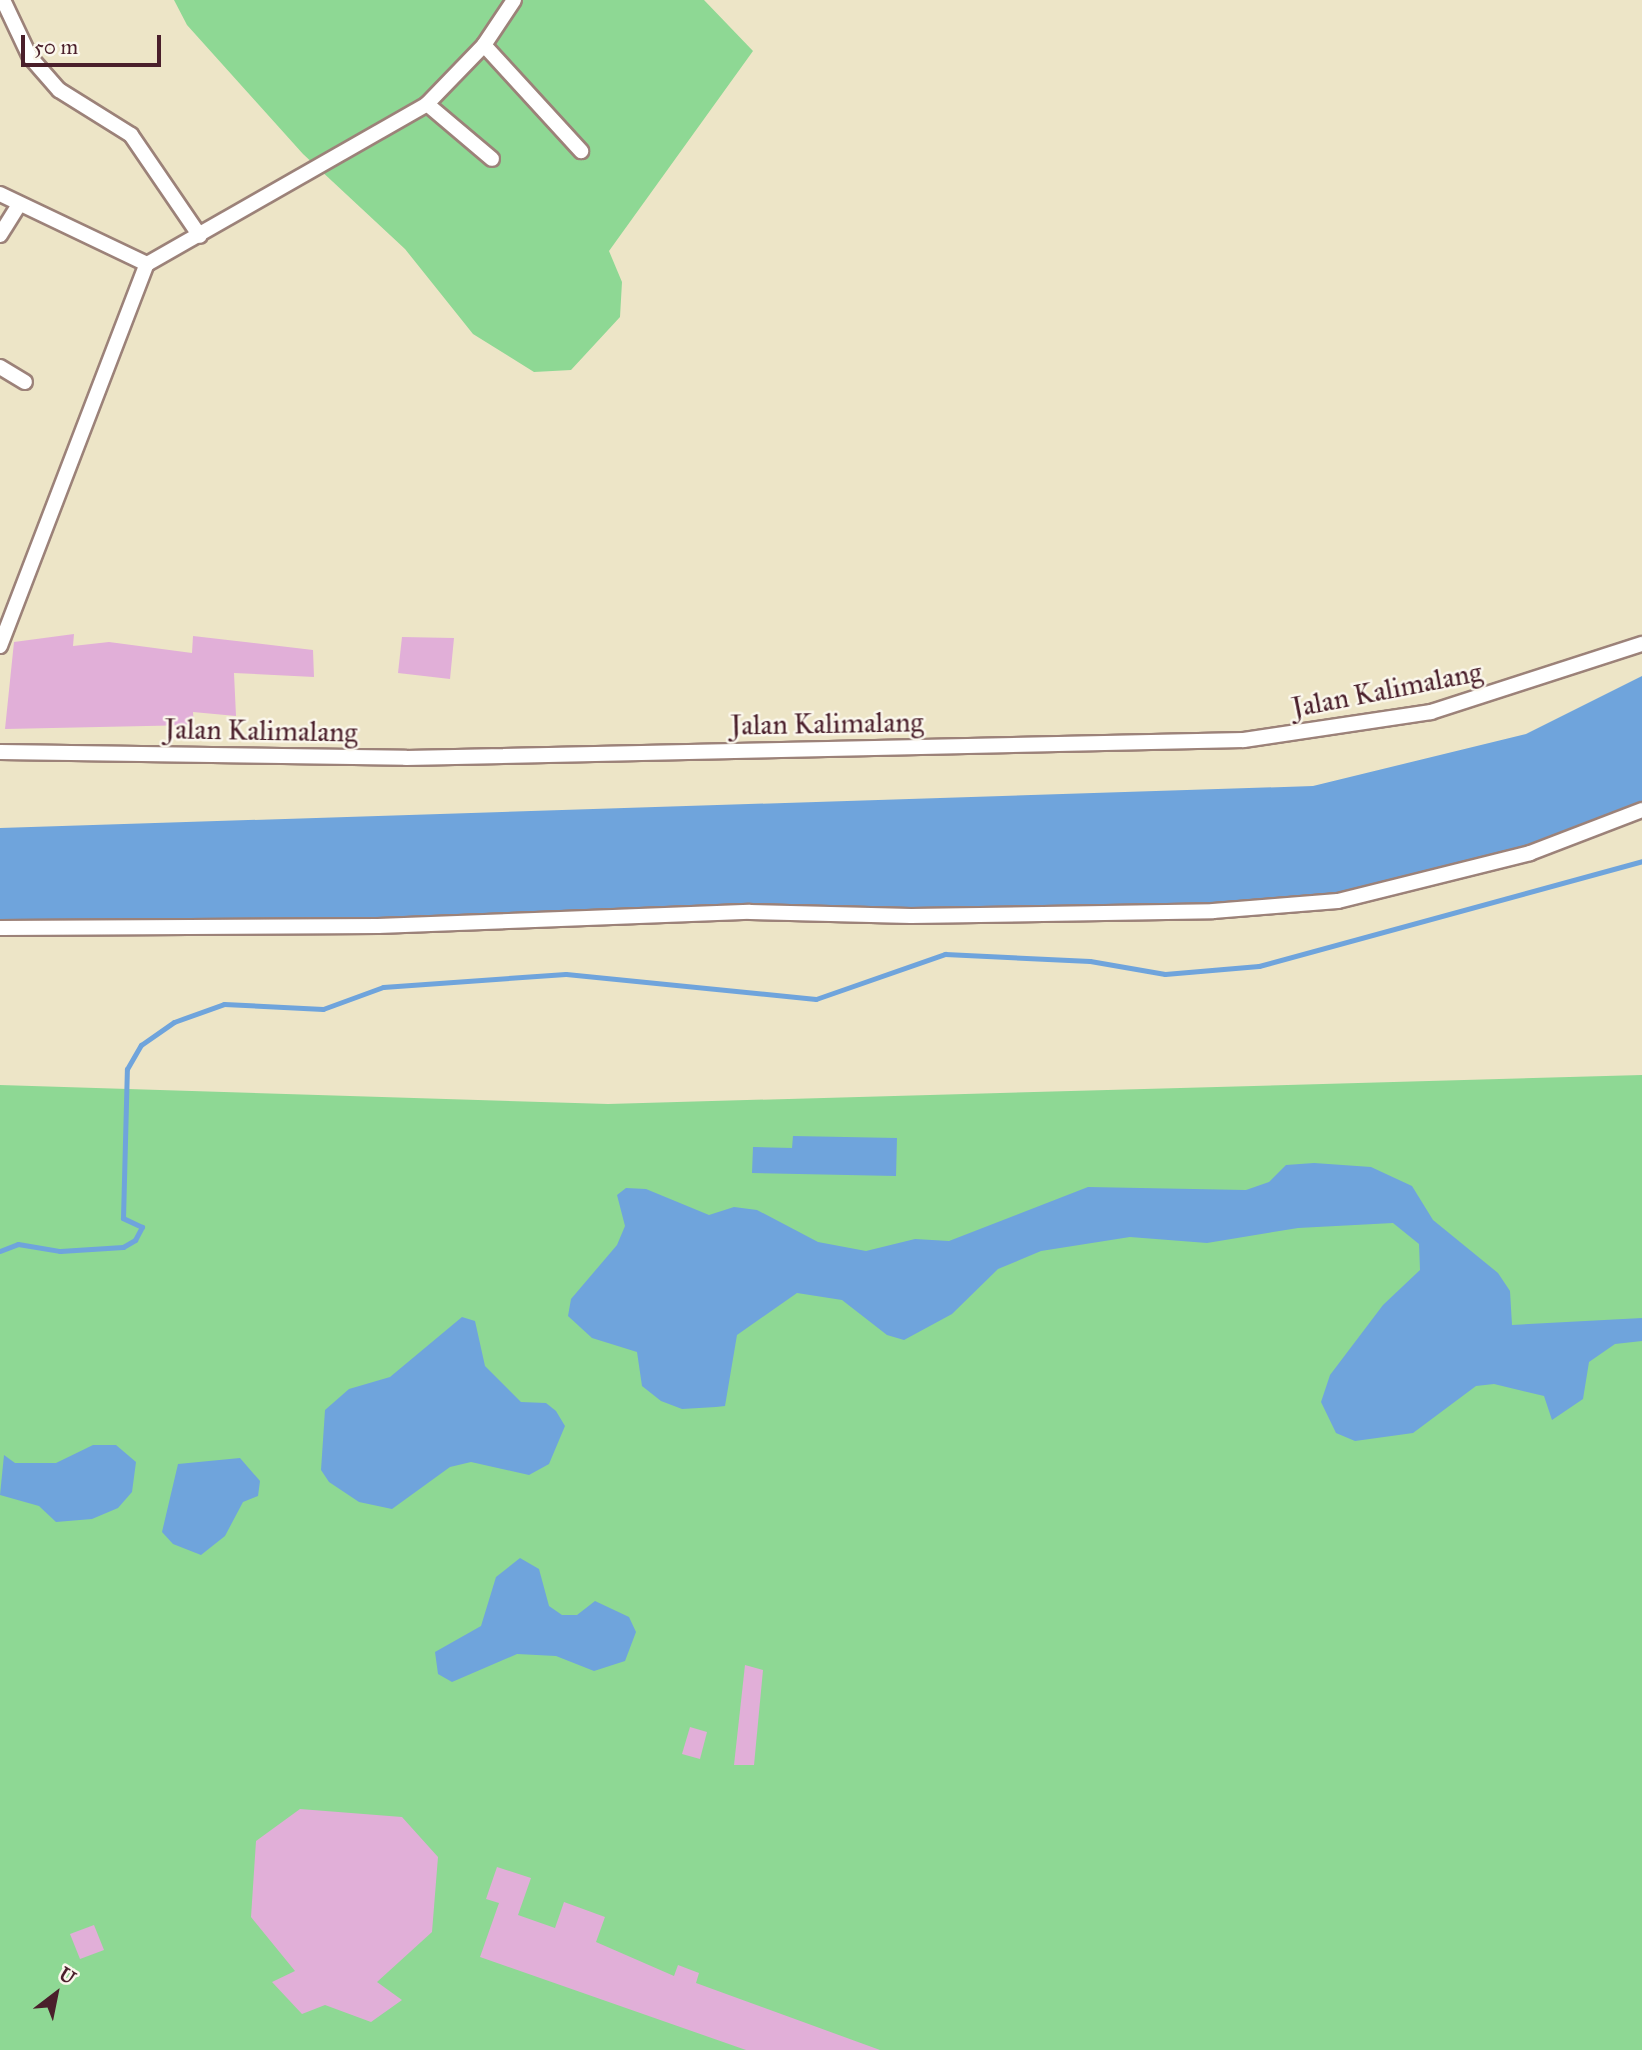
<!DOCTYPE html>
<style>
body{margin:0}
#map{position:relative;width:1642px;height:2050px;overflow:hidden;background:#ede5c7;font-family:"IM FELL Great Primer",serif}
div>[style]{position:absolute}
.green>*{inset:0;background:#8ed894}
.water>*{inset:0;background:#6fa4dc}
.stream>*{height:5px;margin:-2.5px;padding:0 2.5px;transform-origin:2.5px;border-radius:2.5px;background:#6fa4dc}
.building>*{inset:0;background:#e1afd8}
.roads{filter:drop-shadow(2px 0 #9c8279) drop-shadow(-2px 0 #9c8279) drop-shadow(0 2px #9c8279) drop-shadow(0 -2px #9c8279)}
.street>*{height:14px;margin:-7px;padding:0 7px;transform-origin:7px;border-radius:7px;background:#fff}
span{translate:-50% -50%;white-space:nowrap;text-align:center;line-height:1.15;-webkit-text-stroke:5px #fbf7ec;paint-order:stroke}
.street-label{font-size:28px;color:#4a1f2b}
.north{position:absolute;left:21px;top:1959px;width:70px;height:70px;-webkit-text-stroke:5px #fbf7ec;paint-order:stroke;rotate:32deg;font-size:19px;font-weight:700;line-height:28px;text-align:center;color:#4a1f2b}
.north::after{content:'';display:block;margin:auto;width:24px;height:32px;background:#4a1f2b;clip-path:polygon(50% 0,100% 100%,50% 72%,0 100%)}
.scale{position:absolute;left:21px;top:35px;width:140px;height:32px;box-sizing:border-box;border:4px solid #4a1f2b;border-top:0;padding-left:9px;font-size:21px;line-height:24px;white-space:nowrap;color:#4a1f2b;-webkit-text-stroke:5px #fbf7ec;paint-order:stroke}
</style>
<div id="map">
<div class="green">
<i style="clip-path:polygon(174px 0,704px 0,753px 51px,609px 251px,622px 282px,620px 317px,571px 370px,534px 372px,473px 334px,405px 249px,303px 154px,187px 25px)"></i>
<i style="clip-path:polygon(1642px 1075px,1642px 2050px,0 2050px,0 1085px,608px 1104px)"></i>
</div>
<div class="water">
<i style="clip-path:polygon(1642px 676px,1642px 810px,1542px 849px,1397px 887px,1213px 911px,0 928px,0 828px,1313px 786px,1526px 734px)"></i>
<i style="clip-path:polygon(793px 1136px,897px 1138px,896px 1176px,752px 1173px,753px 1147px,792px 1148px)"></i>
<i style="clip-path:polygon(1314px 1163px,1371px 1167px,1412px 1186px,1433px 1220px,1498px 1273px,1510px 1291px,1512px 1325px,1642px 1318px,1642px 1341px,1615px 1344px,1589px 1362px,1583px 1399px,1552px 1420px,1544px 1396px,1494px 1384px,1476px 1386px,1413px 1433px,1355px 1441px,1336px 1433px,1321px 1402px,1330px 1375px,1383px 1305px,1420px 1270px,1419px 1244px,1393px 1223px,1298px 1228px,1207px 1243px,1130px 1237px,1041px 1251px,998px 1269px,952px 1314px,904px 1340px,887px 1335px,842px 1300px,797px 1293px,737px 1335px,725px 1406px,716px 1407px,682px 1409px,661px 1401px,642px 1386px,637px 1352px,592px 1338px,568px 1316px,571px 1299px,617px 1245px,625px 1226px,617px 1195px,626px 1188px,646px 1189px,709px 1215px,734px 1207px,757px 1210px,818px 1242px,866px 1251px,915px 1239px,949px 1241px,1088px 1187px,1246px 1190px,1269px 1182px,1286px 1165px)"></i>
<i style="clip-path:polygon(462px 1317px,475px 1321px,485px 1366px,521px 1402px,546px 1403px,556px 1411px,565px 1426px,549px 1464px,529px 1475px,471px 1462px,450px 1467px,392px 1509px,359px 1502px,329px 1482px,321px 1470px,325px 1410px,349px 1389px,390px 1377px)"></i>
<i style="clip-path:polygon(93px 1445px,116px 1445px,136px 1462px,132px 1492px,118px 1508px,92px 1519px,56px 1522px,39px 1506px,0 1495px,4px 1455px,15px 1463px,56px 1463px)"></i>
<i style="clip-path:polygon(240px 1458px,260px 1481px,258px 1496px,243px 1502px,225px 1536px,201px 1555px,173px 1544px,162px 1532px,178px 1464px)"></i>
<i style="clip-path:polygon(520px 1558px,539px 1569px,549px 1606px,562px 1615px,577px 1615px,595px 1601px,629px 1617px,636px 1632px,625px 1661px,594px 1671px,556px 1656px,517px 1654px,452px 1682px,438px 1674px,435px 1652px,481px 1626px,496px 1577px)"></i>
</div>
<div class="stream">
<i style="left:0;top:1251px;width:19px;rotate:-21deg"></i>
<i style="left:18px;top:1244px;width:43px;rotate:9.5deg"></i>
<i style="left:60px;top:1251px;width:63px;rotate:-3.6deg"></i>
<i style="left:123px;top:1247px;width:14px;rotate:-30deg"></i>
<i style="left:135px;top:1240px;width:15px;rotate:-62deg"></i>
<i style="left:142px;top:1227px;width:21px;rotate:-155deg"></i>
<i style="left:123px;top:1218px;width:149px;rotate:-88.5deg"></i>
<i style="left:127px;top:1069px;width:28px;rotate:-60deg"></i>
<i style="left:141px;top:1045px;width:40px;rotate:-34.9deg"></i>
<i style="left:174px;top:1022px;width:53px;rotate:-19.8deg"></i>
<i style="left:224px;top:1004px;width:99px;rotate:2.9deg"></i>
<i style="left:323px;top:1009px;width:64px;rotate:-20.1deg"></i>
<i style="left:383px;top:987px;width:183px;rotate:-4.1deg"></i>
<i style="left:566px;top:974px;width:251px;rotate:5.7deg"></i>
<i style="left:816px;top:999px;width:137px;rotate:-19.2deg"></i>
<i style="left:945px;top:954px;width:145px;rotate:2.8deg"></i>
<i style="left:1090px;top:961px;width:76px;rotate:9.8deg"></i>
<i style="left:1165px;top:974px;width:94px;rotate:-4.9deg"></i>
<i style="left:1259px;top:966px;width:397px;rotate:-15.3deg"></i>
</div>
<div class="building">
<i style="clip-path:polygon(74px 634px,73px 646px,109px 642px,192px 653px,193px 636px,313px 650px,314px 677px,234px 673px,236px 716px,193px 712px,194px 725px,5px 729px,14px 642px)"></i>
<i style="clip-path:polygon(402px 637px,454px 638px,450px 679px,398px 673px)"></i>
<i style="clip-path:polygon(745px 1665px,763px 1670px,754px 1765px,734px 1765px)"></i>
<i style="clip-path:polygon(690px 1727px,707px 1732px,700px 1759px,682px 1754px)"></i>
<i style="clip-path:polygon(300px 1809px,402px 1817px,438px 1857px,432px 1932px,377px 1982px,402px 2000px,371px 2022px,325px 2005px,302px 2014px,272px 1982px,295px 1971px,251px 1917px,256px 1841px)"></i>
<i style="clip-path:polygon(497px 1867px,531px 1878px,518px 1915px,555px 1928px,564px 1902px,605px 1917px,596px 1942px,674px 1976px,678px 1965px,699px 1973px,696px 1983px,880px 2050px,746px 2050px,480px 1957px,499px 1903px,486px 1899px)"></i>
<i style="clip-path:polygon(94px 1925px,104px 1950px,80px 1959px,70px 1934px)"></i>
</div>
<div class="roads">
<div class="street">
<i style="left:3px;top:0;width:63px;rotate:64.7deg"></i>
<i style="left:30px;top:57px;width:44px;rotate:48.7deg"></i>
<i style="left:59px;top:90px;width:85px;rotate:32deg"></i>
<i style="left:131px;top:135px;width:122px;rotate:55.7deg"></i>
<i style="left:484px;top:45px;width:144px;rotate:47.5deg"></i>
<i style="left:427px;top:104px;width:85px;rotate:40.2deg"></i>
<i style="left:0;top:194px;width:163px;rotate:25.5deg"></i>
<i style="left:147px;top:264px;width:322px;rotate:-29.7deg"></i>
<i style="left:427px;top:104px;width:82px;rotate:-46deg"></i>
<i style="left:484px;top:45px;width:54px;rotate:-56.3deg"></i>
<i style="left:0;top:235px;width:36px;rotate:-58deg"></i>
<i style="left:0;top:367px;width:29px;rotate:31deg"></i>
<i style="left:0;top:646px;width:409px;rotate:-69deg"></i>
<i style="left:0;top:752px;width:406px;rotate:0.8deg"></i>
<i style="left:406px;top:758px;width:838px;rotate:-1.23deg"></i>
<i style="left:1244px;top:740px;width:189px;rotate:-8.5deg"></i>
<i style="left:1431px;top:712px;width:222px;rotate:-17.9deg"></i>
<i style="left:0;top:928px;width:378px;rotate:-0.3deg"></i>
<i style="left:378px;top:926px;width:372px;rotate:-2.2deg"></i>
<i style="left:750px;top:912px;width:161px;rotate:1.4deg"></i>
<i style="left:911px;top:916px;width:302px;rotate:-0.9deg"></i>
<i style="left:1213px;top:911px;width:125px;rotate:-4.6deg"></i>
<i style="left:1338px;top:901px;width:198px;rotate:-14deg"></i>
<i style="left:1530px;top:853px;width:120px;rotate:-21deg"></i>
</div>
</div>
<div class="street-label">
<span style="left:1387px;top:690px;rotate:-11deg">Jalan Kalimalang</span>
<span style="left:827px;top:724px;rotate:-1deg">Jalan Kalimalang</span>
<span style="left:261px;top:731px;rotate:1deg">Jalan Kalimalang</span>
</div>
<div class="north">U</div>
<div class="scale">50 m</div>
</div>
